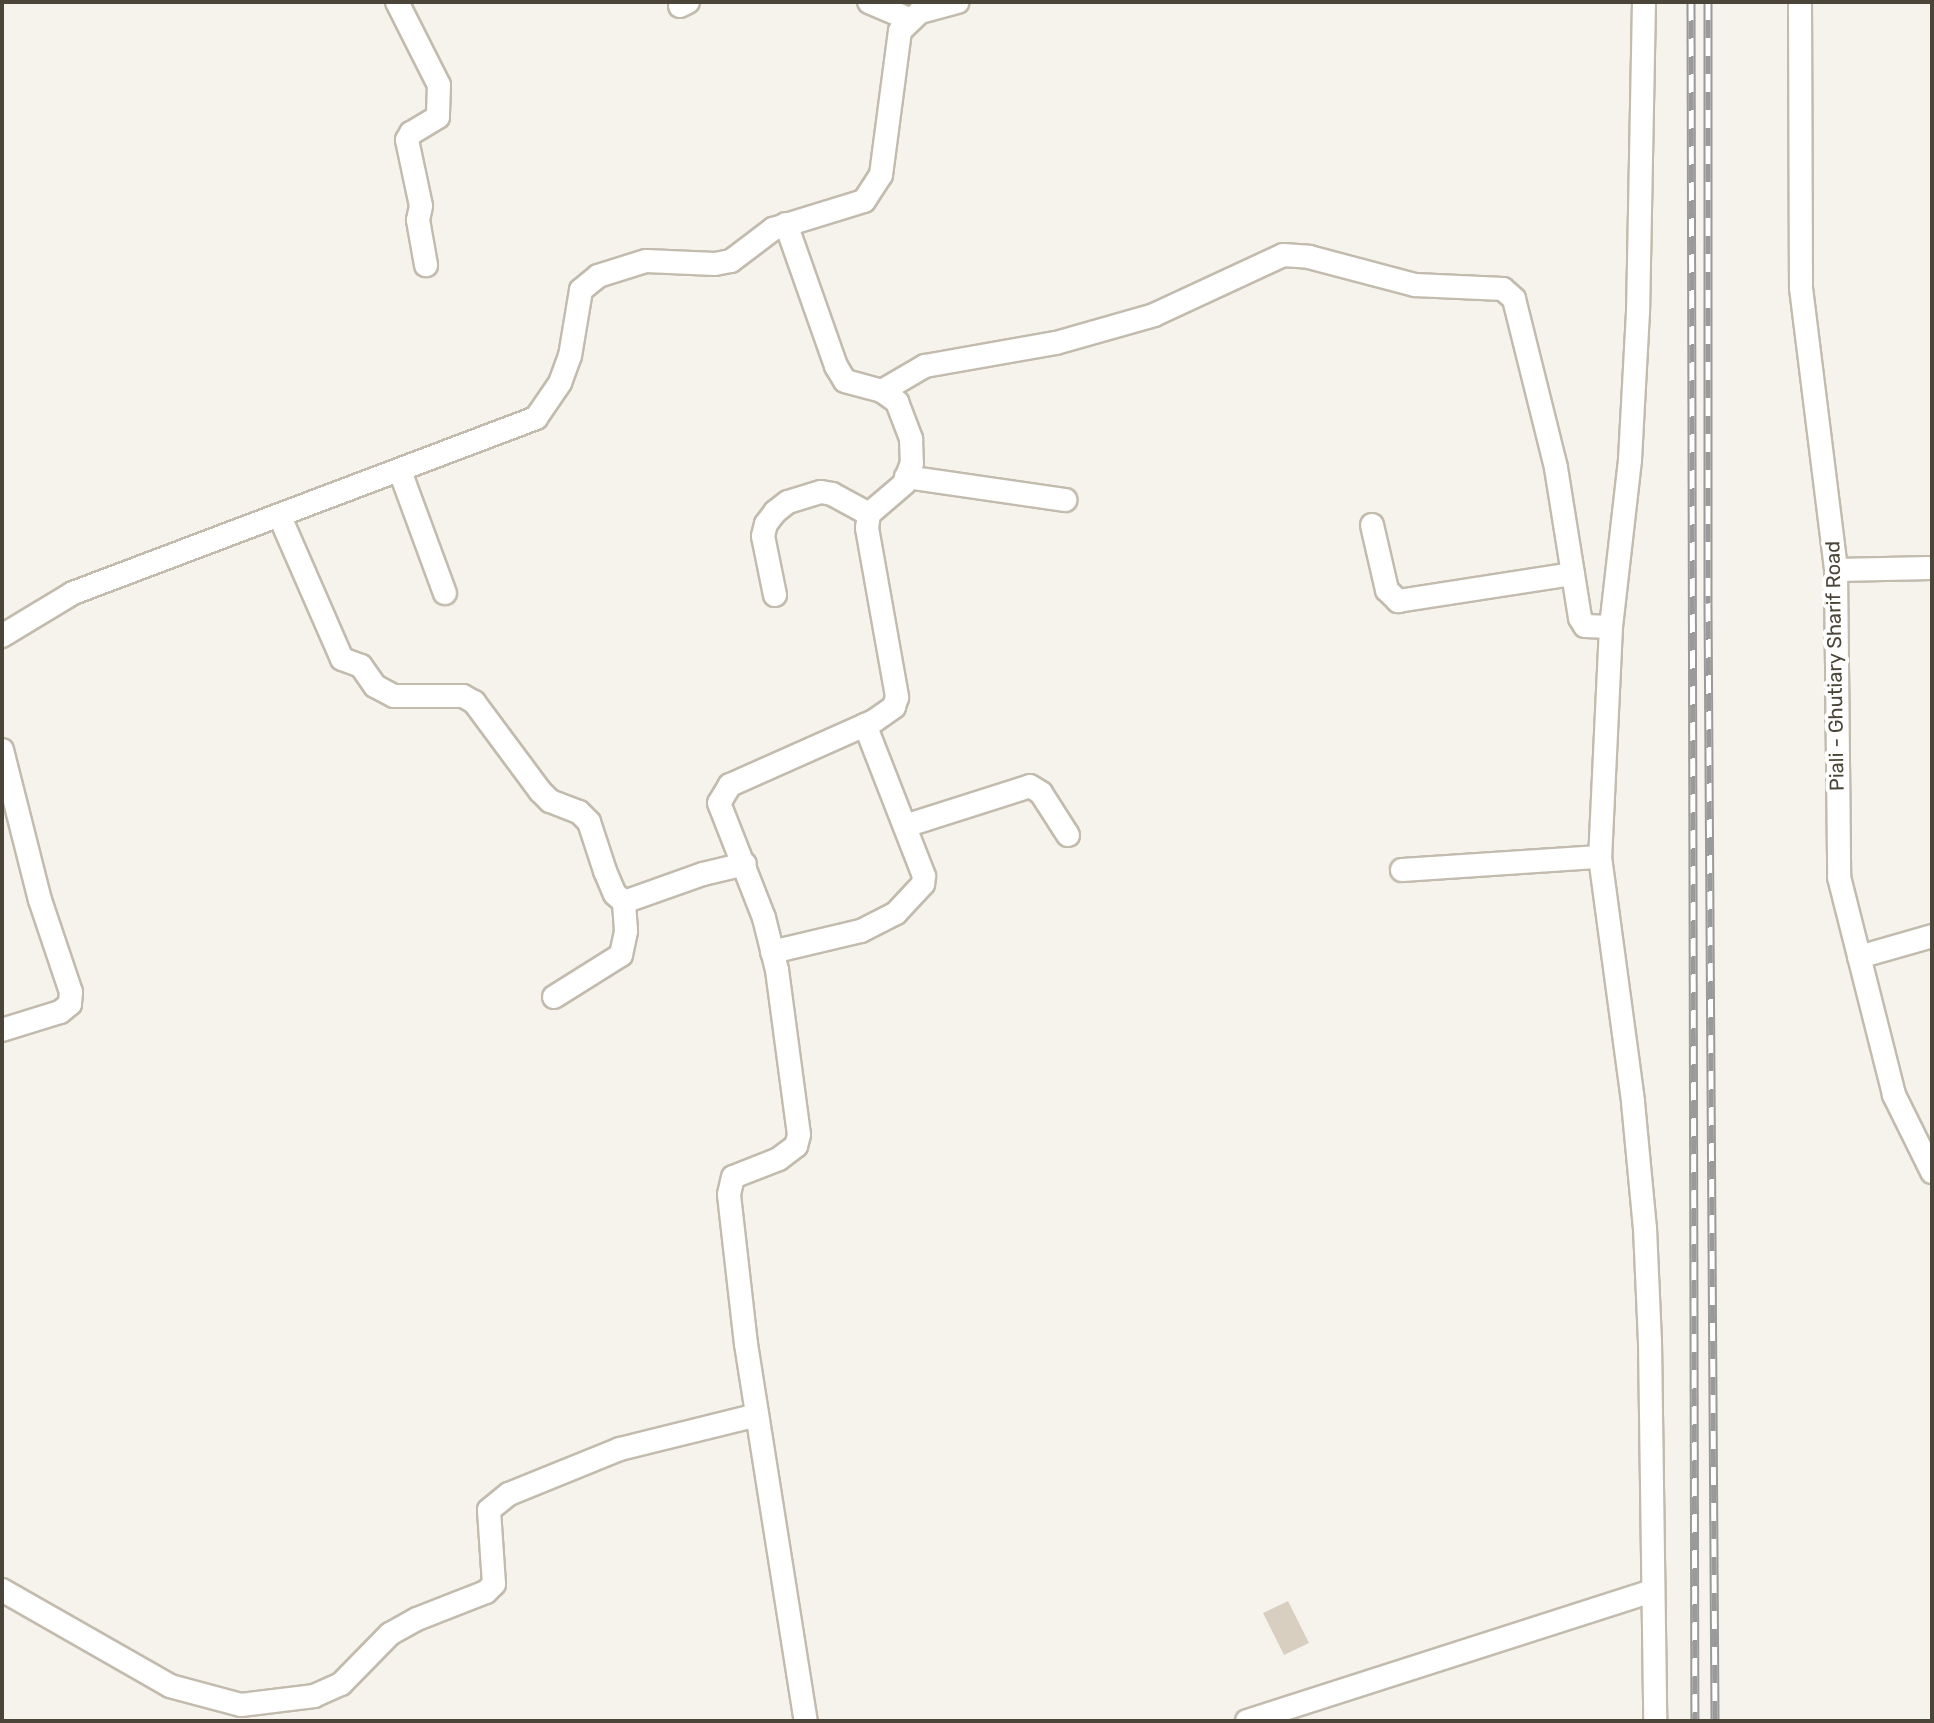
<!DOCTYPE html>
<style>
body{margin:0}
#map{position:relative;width:1934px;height:1723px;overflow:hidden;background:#f6f3ec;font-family:Rubik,sans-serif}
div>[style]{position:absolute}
.building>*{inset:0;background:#d8cfc1}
.roads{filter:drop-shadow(2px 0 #c2bbae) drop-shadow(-2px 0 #c2bbae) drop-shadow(0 2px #c2bbae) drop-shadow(0 -2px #c2bbae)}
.minor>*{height:22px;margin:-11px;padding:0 11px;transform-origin:11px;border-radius:11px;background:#fff}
.rail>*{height:9px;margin-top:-4.5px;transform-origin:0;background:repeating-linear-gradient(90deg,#fff 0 18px,#9a9a9a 0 36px);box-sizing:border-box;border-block:2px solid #9a9a9a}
span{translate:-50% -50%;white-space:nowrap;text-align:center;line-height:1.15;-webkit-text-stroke:8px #fff;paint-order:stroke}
.street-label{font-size:20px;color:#4b4439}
.frame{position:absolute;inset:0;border:4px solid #4b4439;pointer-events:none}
</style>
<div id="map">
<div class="building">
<i style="clip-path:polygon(1288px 1601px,1309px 1643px,1284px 1655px,1263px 1613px)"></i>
</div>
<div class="roads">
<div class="minor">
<i style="left:397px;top:2px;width:93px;rotate:63.2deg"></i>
<i style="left:439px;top:85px;width:32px;rotate:92deg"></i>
<i style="left:438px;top:117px;width:31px;rotate:149deg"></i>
<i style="left:411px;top:133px;width:8px;rotate:120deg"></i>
<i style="left:407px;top:140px;width:67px;rotate:78deg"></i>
<i style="left:421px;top:206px;width:14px;rotate:102deg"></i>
<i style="left:418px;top:220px;width:46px;rotate:79.9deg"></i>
<i style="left:869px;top:2px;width:43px;rotate:23deg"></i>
<i style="left:1644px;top:2px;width:310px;rotate:91.1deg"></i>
<i style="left:1638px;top:312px;width:148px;rotate:93.1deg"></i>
<i style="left:1630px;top:460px;width:168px;rotate:96.5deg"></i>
<i style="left:1611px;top:627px;width:230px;rotate:92.7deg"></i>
<i style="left:1600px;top:857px;width:247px;rotate:82.3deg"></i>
<i style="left:1633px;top:1102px;width:127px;rotate:84.6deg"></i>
<i style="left:1645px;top:1228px;width:114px;rotate:87.5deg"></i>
<i style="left:1650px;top:1342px;width:379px;rotate:89.2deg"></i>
<i style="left:1800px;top:2px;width:286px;rotate:89.8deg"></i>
<i style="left:1801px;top:288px;width:284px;rotate:82.9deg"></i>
<i style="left:1836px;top:570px;width:307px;rotate:89.4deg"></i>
<i style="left:1839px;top:877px;width:225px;rotate:75.8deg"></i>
<i style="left:1894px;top:1095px;width:86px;rotate:63.7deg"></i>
<i style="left:680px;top:6px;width:9px;rotate:-27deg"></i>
<i style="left:786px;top:224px;width:151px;rotate:70.6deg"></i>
<i style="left:836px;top:366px;width:17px;rotate:59deg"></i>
<i style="left:845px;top:381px;width:38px;rotate:15deg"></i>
<i style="left:882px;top:391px;width:19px;rotate:36deg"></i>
<i style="left:897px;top:402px;width:40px;rotate:69deg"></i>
<i style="left:911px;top:439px;width:24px;rotate:88deg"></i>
<i style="left:912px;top:463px;width:22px;rotate:111deg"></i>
<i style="left:904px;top:484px;width:46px;rotate:139.4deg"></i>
<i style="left:869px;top:514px;width:14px;rotate:98deg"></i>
<i style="left:867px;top:528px;width:172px;rotate:79.9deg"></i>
<i style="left:897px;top:697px;width:10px;rotate:107deg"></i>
<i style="left:894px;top:707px;width:24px;rotate:145deg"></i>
<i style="left:874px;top:721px;width:158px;rotate:156deg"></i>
<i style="left:730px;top:785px;width:21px;rotate:121deg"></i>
<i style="left:719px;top:803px;width:123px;rotate:68.6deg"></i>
<i style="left:764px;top:918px;width:54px;rotate:76deg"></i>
<i style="left:777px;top:970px;width:166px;rotate:82.4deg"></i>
<i style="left:799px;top:1135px;width:11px;rotate:105deg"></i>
<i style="left:796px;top:1146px;width:21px;rotate:143deg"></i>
<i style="left:779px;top:1159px;width:49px;rotate:158.6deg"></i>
<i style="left:733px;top:1177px;width:18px;rotate:103deg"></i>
<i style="left:729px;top:1195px;width:150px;rotate:83.5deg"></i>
<i style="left:746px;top:1344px;width:382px;rotate:81deg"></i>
<i style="left:882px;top:391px;width:50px;rotate:-30.2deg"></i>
<i style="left:925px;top:366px;width:133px;rotate:-10deg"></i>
<i style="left:1056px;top:343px;width:102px;rotate:-15.9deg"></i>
<i style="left:1154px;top:315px;width:142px;rotate:-24.9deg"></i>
<i style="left:1283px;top:255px;width:26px;rotate:4deg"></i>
<i style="left:1309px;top:257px;width:110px;rotate:14.8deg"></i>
<i style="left:1415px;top:285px;width:88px;rotate:2.6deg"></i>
<i style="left:1503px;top:289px;width:15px;rotate:42deg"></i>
<i style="left:1514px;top:299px;width:174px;rotate:76deg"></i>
<i style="left:1556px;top:468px;width:152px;rotate:80.9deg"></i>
<i style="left:1580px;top:618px;width:9px;rotate:58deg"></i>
<i style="left:1585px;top:626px;width:26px;rotate:2deg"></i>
<i style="left:400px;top:471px;width:130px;rotate:69.8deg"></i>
<i style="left:906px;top:477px;width:161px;rotate:8.2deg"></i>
<i style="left:280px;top:517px;width:155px;rotate:66.4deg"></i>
<i style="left:342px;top:659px;width:20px;rotate:20deg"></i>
<i style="left:361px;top:666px;width:24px;rotate:55deg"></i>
<i style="left:375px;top:686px;width:21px;rotate:28deg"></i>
<i style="left:394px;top:696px;width:69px"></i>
<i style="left:463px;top:696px;width:13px;rotate:29deg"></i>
<i style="left:474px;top:702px;width:111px;rotate:53.4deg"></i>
<i style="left:540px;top:791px;width:14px;rotate:45deg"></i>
<i style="left:550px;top:801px;width:31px;rotate:21deg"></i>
<i style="left:579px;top:812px;width:14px;rotate:45deg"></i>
<i style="left:589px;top:822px;width:52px;rotate:71.9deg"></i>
<i style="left:605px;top:871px;width:25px;rotate:67deg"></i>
<i style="left:615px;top:894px;width:12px;rotate:42deg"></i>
<i style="left:624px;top:902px;width:84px;rotate:-19.5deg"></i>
<i style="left:703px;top:874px;width:43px;rotate:-13.4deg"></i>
<i style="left:1372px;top:525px;width:67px;rotate:77deg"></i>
<i style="left:1387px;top:590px;width:16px;rotate:45deg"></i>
<i style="left:1398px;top:601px;width:177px;rotate:-8.8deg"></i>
<i style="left:1836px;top:570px;width:96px;rotate:-1.2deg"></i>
<i style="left:775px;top:595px;width:60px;rotate:-101.5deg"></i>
<i style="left:763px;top:536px;width:12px;rotate:-76deg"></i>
<i style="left:766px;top:524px;width:15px;rotate:-53deg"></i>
<i style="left:775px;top:512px;width:16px;rotate:-38deg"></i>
<i style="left:788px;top:502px;width:34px;rotate:-17deg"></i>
<i style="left:821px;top:492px;width:11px;rotate:10deg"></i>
<i style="left:832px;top:494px;width:42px;rotate:28.4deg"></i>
<i style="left:2px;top:636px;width:83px;rotate:-31.2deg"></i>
<i style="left:73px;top:593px;width:495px;rotate:-20.7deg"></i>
<i style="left:536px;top:418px;width:42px;rotate:-55.6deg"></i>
<i style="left:560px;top:383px;width:29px;rotate:-70deg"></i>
<i style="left:570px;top:356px;width:67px;rotate:-80.5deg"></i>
<i style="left:581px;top:290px;width:22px;rotate:-39deg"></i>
<i style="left:598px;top:276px;width:50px;rotate:-17.4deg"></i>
<i style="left:646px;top:261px;width:69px;rotate:2.5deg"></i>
<i style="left:715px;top:264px;width:16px;rotate:-11deg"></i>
<i style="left:731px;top:261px;width:53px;rotate:-37.3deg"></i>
<i style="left:773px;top:229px;width:95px;rotate:-17.1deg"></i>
<i style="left:864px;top:201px;width:31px;rotate:-57deg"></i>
<i style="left:881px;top:175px;width:145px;rotate:-82.5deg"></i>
<i style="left:900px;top:31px;width:28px;rotate:-44deg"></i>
<i style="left:920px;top:12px;width:39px;rotate:-15deg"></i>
<i style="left:2px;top:750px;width:155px;rotate:75.8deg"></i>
<i style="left:40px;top:900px;width:97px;rotate:71.4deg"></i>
<i style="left:71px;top:992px;width:12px;rotate:95deg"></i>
<i style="left:70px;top:1004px;width:13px;rotate:141deg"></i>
<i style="left:60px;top:1012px;width:61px;rotate:162.8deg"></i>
<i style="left:905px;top:826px;width:131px;rotate:-17.7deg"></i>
<i style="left:1030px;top:786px;width:13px;rotate:32deg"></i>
<i style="left:1041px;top:793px;width:50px;rotate:57.3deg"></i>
<i style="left:1402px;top:870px;width:198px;rotate:-3.8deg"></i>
<i style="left:772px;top:952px;width:91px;rotate:-13.3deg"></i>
<i style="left:861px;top:931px;width:39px;rotate:-27deg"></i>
<i style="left:896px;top:913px;width:40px;rotate:-47deg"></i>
<i style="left:923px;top:884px;width:8px;rotate:-83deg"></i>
<i style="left:924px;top:876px;width:162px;rotate:-111.3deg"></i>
<i style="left:1859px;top:957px;width:76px;rotate:-16deg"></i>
<i style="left:554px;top:997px;width:79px;rotate:-32.1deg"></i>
<i style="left:621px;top:955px;width:25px;rotate:-78deg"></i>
<i style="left:626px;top:931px;width:29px;rotate:-94deg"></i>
<i style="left:2px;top:1590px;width:193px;rotate:29.7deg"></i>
<i style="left:170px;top:1686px;width:73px;rotate:15deg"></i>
<i style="left:241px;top:1705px;width:74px;rotate:-7deg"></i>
<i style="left:314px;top:1696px;width:30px;rotate:-24deg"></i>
<i style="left:341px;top:1684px;width:70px;rotate:-45.6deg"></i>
<i style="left:390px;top:1634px;width:31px;rotate:-29deg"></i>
<i style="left:417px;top:1619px;width:74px;rotate:-21.4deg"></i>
<i style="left:486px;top:1592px;width:11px;rotate:-45deg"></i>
<i style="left:494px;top:1584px;width:74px;rotate:-93.9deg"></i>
<i style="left:489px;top:1510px;width:26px;rotate:-39deg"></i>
<i style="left:509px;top:1494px;width:120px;rotate:-22.1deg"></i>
<i style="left:620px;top:1449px;width:141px;rotate:-13.9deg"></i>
<i style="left:1247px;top:1721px;width:426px;rotate:-17.8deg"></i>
</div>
</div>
<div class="rail">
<i style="left:1691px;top:2px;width:1719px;rotate:89.87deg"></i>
<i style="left:1708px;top:2px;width:601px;rotate:90deg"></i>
<i style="left:1708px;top:603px;width:1118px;rotate:89.64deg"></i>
</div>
<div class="street-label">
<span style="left:1835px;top:666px;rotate:-91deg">Piali - Ghutiary Sharif Road</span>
</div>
<div class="frame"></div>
</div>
